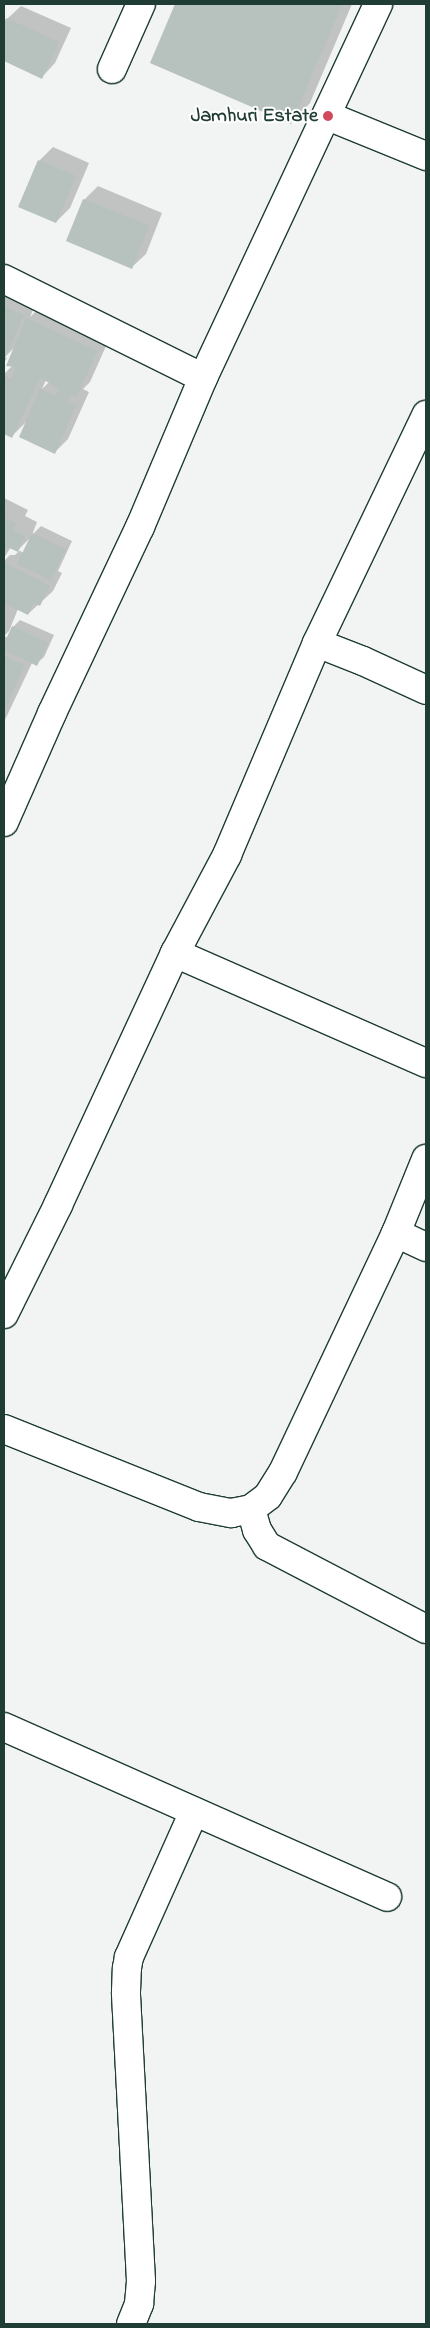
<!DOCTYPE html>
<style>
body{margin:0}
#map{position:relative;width:430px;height:2328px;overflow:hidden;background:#f2f3f3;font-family:"Indie Flower",sans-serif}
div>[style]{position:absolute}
.shadow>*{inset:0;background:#0003}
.building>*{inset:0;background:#b7c1bd}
.roads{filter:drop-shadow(1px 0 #1f3d34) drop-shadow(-1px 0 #1f3d34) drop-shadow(0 1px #1f3d34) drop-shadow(0 -1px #1f3d34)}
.street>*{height:28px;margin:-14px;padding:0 14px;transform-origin:14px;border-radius:14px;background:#fff}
.dots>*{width:14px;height:14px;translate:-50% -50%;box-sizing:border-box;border:2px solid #fff;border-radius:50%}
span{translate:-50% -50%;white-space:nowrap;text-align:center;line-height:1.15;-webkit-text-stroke:4px #fff;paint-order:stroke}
.poi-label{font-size:20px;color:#1f3d34;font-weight:700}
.right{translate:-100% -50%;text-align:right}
.frame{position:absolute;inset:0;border:5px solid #1f3d34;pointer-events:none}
</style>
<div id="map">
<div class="shadow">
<i style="clip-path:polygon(176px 4px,352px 4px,310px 103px,291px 123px,151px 63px)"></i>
<i style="clip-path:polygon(21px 6px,71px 28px,55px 63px,42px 77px,4px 59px,4px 27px,7px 19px)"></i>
<i style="clip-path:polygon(53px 147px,89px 163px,70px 208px,56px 222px,20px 206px,40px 160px)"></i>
<i style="clip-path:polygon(98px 186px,162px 213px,146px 254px,132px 267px,84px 200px)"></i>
<i style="clip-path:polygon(evenodd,10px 289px,37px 301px,30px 317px,41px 306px,110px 337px,90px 382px,83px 389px,89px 392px,68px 439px,55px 452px,27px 421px,12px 436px,4px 432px,4px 374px,13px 365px,15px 347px,5px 357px,7px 358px,4px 363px,4px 295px,10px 289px,46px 380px,49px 382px,42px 389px,46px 380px)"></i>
<i style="clip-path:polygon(evenodd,4px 498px,28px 510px,25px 516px,37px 522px,32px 535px,41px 526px,72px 541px,58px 571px,62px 573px,53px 591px,28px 614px,18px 609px,9px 631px,20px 620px,54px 635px,44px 657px,36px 664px,32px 663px,4px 722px,4px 561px,10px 555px,15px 555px,19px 551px,11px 547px,4px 558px,4px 498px,31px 537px,24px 553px,18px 550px,31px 537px,4px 498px,11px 629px,8px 638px,4px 636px,11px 629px)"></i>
</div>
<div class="building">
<i style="clip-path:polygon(175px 4px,342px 4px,291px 124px,150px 63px)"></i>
<i style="clip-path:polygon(6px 18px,59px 42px,42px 79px,4px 61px,4px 24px)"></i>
<i style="clip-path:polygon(38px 160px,76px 176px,56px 223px,18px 207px)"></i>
<i style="clip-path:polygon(83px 199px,149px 226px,132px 269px,66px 241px)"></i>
<i style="clip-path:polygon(4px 306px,24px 315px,4px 360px)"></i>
<i style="clip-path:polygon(26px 318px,97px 351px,77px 397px,71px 394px,68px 402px,76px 405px,55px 454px,19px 437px,40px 389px,56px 396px,59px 388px,40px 378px,12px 438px,4px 434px,4px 376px,11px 379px,16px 367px,6px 366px)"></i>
<i style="clip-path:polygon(4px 518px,16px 523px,13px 530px,25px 536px,18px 552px,7px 547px,4px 554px)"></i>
<i style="clip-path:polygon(32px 533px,66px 549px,51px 580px,17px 564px)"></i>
<i style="clip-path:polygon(5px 563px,50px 586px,40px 606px,34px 603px,28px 615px,4px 603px)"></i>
<i style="clip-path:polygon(12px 626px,48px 643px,37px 666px,4px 650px,4px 644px)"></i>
<i style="clip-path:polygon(4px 656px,25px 665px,4px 711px)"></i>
</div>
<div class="roads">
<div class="street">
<i style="left:112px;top:69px;width:71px;rotate:-66deg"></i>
<i style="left:328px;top:116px;width:106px;rotate:22.2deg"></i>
<i style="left:4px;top:279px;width:222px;rotate:26.4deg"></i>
<i style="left:317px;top:643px;width:49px;rotate:21.4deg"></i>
<i style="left:363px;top:661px;width:69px;rotate:24.7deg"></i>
<i style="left:4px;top:822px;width:119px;rotate:-66.2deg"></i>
<i style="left:52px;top:713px;width:206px;rotate:-64.7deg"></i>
<i style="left:140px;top:527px;width:162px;rotate:-67.1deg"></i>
<i style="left:203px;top:378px;width:413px;rotate:-64.9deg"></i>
<i style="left:175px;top:953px;width:274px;rotate:23.7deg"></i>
<i style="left:396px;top:1233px;width:33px;rotate:25deg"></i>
<i style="left:4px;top:1314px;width:122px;rotate:-63.6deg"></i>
<i style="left:58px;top:1205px;width:278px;rotate:-65.1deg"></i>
<i style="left:175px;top:953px;width:111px;rotate:-62deg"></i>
<i style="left:227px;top:855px;width:230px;rotate:-67deg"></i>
<i style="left:317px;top:643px;width:253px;rotate:-64.4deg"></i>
<i style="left:4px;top:1429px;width:210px;rotate:21.8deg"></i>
<i style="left:199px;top:1507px;width:33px;rotate:11deg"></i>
<i style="left:231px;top:1513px;width:20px;rotate:-11deg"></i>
<i style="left:251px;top:1509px;width:21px;rotate:-37deg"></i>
<i style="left:268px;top:1496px;width:28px;rotate:-58deg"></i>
<i style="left:283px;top:1472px;width:264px;rotate:-64.7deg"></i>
<i style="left:396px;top:1233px;width:80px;rotate:-67.9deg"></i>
<i style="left:251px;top:1509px;width:22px;rotate:74deg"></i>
<i style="left:257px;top:1530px;width:19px;rotate:58deg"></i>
<i style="left:267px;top:1546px;width:179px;rotate:27.6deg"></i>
<i style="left:4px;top:1727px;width:419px;rotate:23.9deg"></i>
<i style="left:131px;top:2324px;width:22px;rotate:-68deg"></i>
<i style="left:139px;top:2304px;width:23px;rotate:-85deg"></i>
<i style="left:141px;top:2281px;width:289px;rotate:-93deg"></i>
<i style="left:126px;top:1992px;width:24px;rotate:-88deg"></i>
<i style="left:127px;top:1968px;width:11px;rotate:-80deg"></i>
<i style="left:129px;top:1957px;width:159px;rotate:-65.9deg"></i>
</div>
</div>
<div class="dots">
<i style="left:328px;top:116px;background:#d1495b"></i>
</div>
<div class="poi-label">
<span class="right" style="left:318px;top:116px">Jamhuri Estate</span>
</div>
<div class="frame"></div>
</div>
